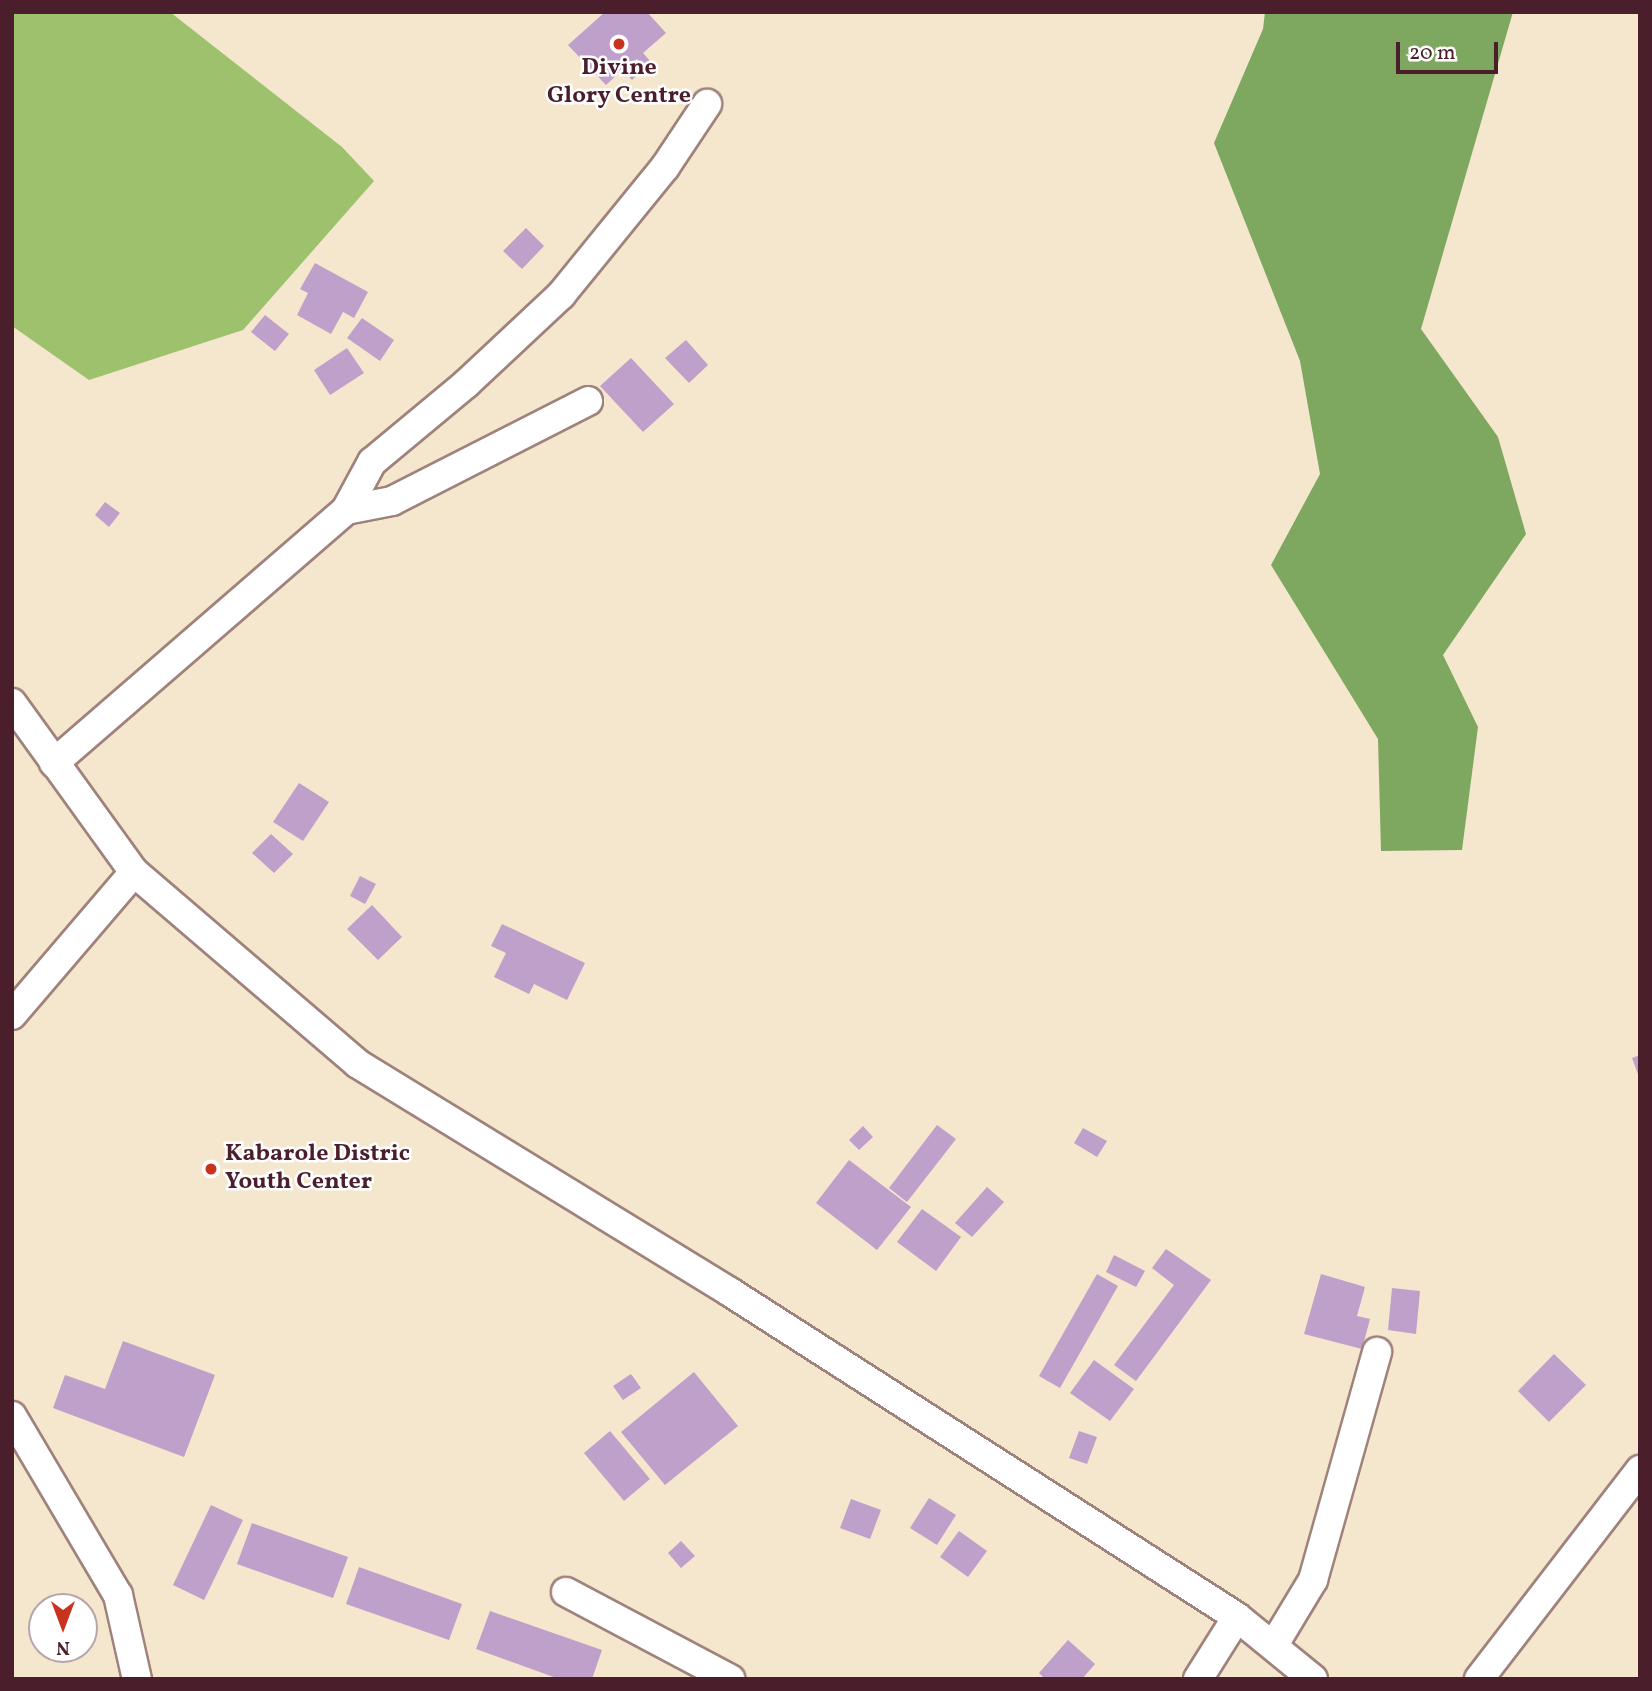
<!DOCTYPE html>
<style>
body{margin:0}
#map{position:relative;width:1652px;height:1691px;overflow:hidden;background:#f5e6ce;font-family:Vollkorn,serif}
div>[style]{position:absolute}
.green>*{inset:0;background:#9dc16c}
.forest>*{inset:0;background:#7ea760}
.building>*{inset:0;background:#bfa0ca}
.roads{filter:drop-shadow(2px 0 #a0827c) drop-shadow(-2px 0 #a0827c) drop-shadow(0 2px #a0827c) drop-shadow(0 -2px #a0827c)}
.street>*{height:28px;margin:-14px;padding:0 14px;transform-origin:14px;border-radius:14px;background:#fff}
.dots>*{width:19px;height:19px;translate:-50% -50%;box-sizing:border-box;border:4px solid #fff;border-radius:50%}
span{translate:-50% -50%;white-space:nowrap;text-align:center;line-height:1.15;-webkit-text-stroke:5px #fff;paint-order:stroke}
.poi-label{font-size:24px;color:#4a1f2b;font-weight:700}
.left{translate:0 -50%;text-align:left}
.frame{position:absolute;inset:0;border:14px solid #4a1f2b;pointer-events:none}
.north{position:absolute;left:28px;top:1593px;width:70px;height:70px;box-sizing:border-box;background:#fff;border:2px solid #b7a5aa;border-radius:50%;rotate:180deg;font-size:19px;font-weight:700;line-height:28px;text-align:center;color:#4a1f2b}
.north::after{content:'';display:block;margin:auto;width:24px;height:32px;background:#c8321e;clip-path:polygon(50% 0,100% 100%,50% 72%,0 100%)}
.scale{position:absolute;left:1396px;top:42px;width:102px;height:32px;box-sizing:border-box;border:4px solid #4a1f2b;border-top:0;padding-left:9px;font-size:21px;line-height:24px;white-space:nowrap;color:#4a1f2b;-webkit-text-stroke:5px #fff;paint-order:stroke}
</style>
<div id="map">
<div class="green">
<i style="clip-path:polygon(12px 12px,170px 12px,342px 147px,374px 181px,243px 330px,89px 380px,12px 326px)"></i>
</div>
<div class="forest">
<i style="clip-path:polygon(1265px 12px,1513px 12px,1421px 329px,1498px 437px,1526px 534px,1443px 655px,1478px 727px,1462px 850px,1381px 851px,1378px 739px,1271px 565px,1320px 474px,1300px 361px,1214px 143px,1263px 29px)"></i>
</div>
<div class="building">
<i style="clip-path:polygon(605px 12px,647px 12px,666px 33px,643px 53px,651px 62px,632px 80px,622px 70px,606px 85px,568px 45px)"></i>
<i style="clip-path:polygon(526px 228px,544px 246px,522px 269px,503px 251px)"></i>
<i style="clip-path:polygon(315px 263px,368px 292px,354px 318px,343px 312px,331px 334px,297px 315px,308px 293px,300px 289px)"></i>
<i style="clip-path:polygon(265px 315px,289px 334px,275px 351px,251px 332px)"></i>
<i style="clip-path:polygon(362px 318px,394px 340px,380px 361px,347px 338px)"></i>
<i style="clip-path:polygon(686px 340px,708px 365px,689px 383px,665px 358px)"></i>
<i style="clip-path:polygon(347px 348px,364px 373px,330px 395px,314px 370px)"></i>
<i style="clip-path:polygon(631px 358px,674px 404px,643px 432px,600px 386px)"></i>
<i style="clip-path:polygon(105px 502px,120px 513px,109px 527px,95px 515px)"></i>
<i style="clip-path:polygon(299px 783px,329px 802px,303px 841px,273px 822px)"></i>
<i style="clip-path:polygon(271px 834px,293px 854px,274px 873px,252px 853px)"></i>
<i style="clip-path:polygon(360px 876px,376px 884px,365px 904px,350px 896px)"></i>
<i style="clip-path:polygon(372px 905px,402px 937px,378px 960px,347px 929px)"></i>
<i style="clip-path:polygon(502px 924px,585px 963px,567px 1000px,534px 984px,529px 994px,494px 977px,506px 953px,491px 946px)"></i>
<i style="clip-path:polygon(1640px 1055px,1640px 1077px,1639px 1077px,1632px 1058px)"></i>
<i style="clip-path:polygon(937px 1125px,956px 1139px,907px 1202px,889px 1188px)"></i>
<i style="clip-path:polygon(863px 1126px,873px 1137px,859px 1150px,849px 1140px)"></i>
<i style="clip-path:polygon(1083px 1128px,1107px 1141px,1097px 1157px,1074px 1143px)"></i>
<i style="clip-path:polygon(849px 1160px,911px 1207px,877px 1250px,816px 1203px)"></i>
<i style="clip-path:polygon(987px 1187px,1004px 1202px,972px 1237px,955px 1223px)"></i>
<i style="clip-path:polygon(922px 1209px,961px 1237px,936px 1271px,897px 1242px)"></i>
<i style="clip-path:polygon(1166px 1249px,1211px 1280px,1136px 1381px,1114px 1365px,1174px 1285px,1152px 1268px)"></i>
<i style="clip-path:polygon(1114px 1255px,1145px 1271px,1136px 1287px,1106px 1272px)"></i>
<i style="clip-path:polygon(1097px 1274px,1118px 1286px,1060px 1388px,1039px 1376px)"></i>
<i style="clip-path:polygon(1321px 1274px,1365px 1287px,1357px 1316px,1370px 1319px,1362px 1349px,1304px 1334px)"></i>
<i style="clip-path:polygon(1392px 1288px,1420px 1291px,1416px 1334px,1388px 1330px)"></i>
<i style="clip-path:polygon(123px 1341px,215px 1375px,184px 1457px,53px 1408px,65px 1375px,105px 1389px)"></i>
<i style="clip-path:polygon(1554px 1354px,1586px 1385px,1549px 1422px,1518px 1391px)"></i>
<i style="clip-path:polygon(1094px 1360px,1134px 1389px,1110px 1421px,1070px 1393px)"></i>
<i style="clip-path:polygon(694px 1372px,738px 1426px,665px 1485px,621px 1432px)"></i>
<i style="clip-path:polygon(631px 1374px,641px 1388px,623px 1400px,613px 1386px)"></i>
<i style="clip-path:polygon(610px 1431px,650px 1479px,624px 1501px,584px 1453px)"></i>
<i style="clip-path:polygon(1079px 1431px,1097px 1437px,1087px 1464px,1069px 1458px)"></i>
<i style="clip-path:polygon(929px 1498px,956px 1515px,937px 1545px,910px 1528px)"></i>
<i style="clip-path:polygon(851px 1499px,881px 1510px,870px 1539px,840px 1528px)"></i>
<i style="clip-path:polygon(211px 1505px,243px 1520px,204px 1600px,173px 1585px)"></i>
<i style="clip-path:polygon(252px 1523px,348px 1557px,333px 1598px,237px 1564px)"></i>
<i style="clip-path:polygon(959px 1531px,987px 1551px,968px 1577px,940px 1557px)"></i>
<i style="clip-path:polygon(681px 1541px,695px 1556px,681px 1568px,668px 1553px)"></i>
<i style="clip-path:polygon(359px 1567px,462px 1604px,449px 1640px,346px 1604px)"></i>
<i style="clip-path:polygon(490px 1611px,602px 1650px,592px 1679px,559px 1679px,476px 1649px)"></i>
<i style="clip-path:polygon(1068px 1640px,1095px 1664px,1082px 1679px,1045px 1679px,1039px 1673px)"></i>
</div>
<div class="roads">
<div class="street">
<i style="left:346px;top:510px;width:47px;rotate:-11.1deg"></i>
<i style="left:392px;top:501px;width:220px;rotate:-27deg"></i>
<i style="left:12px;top:703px;width:208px;rotate:54.2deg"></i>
<i style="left:134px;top:872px;width:295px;rotate:40.6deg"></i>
<i style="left:358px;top:1064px;width:436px;rotate:31.5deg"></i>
<i style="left:730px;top:1292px;width:602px;rotate:32.66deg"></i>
<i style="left:1237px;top:1617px;width:98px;rotate:39.2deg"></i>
<i style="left:54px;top:763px;width:386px;rotate:-40.9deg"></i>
<i style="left:346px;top:510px;width:55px;rotate:-61.6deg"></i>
<i style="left:372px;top:462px;width:124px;rotate:-39.7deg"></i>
<i style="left:467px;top:383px;width:129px;rotate:-43.1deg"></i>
<i style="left:561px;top:295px;width:165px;rotate:-50.9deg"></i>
<i style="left:665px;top:167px;width:76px;rotate:-56.3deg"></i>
<i style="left:12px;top:1015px;width:188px;rotate:-49.5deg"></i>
<i style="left:12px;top:1416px;width:208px;rotate:59.4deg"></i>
<i style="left:118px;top:1595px;width:86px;rotate:77.3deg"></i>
<i style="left:566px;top:1592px;width:186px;rotate:27.9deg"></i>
<i style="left:1275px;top:1643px;width:74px;rotate:-58.9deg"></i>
<i style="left:1313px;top:1580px;width:237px;rotate:-74.3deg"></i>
<i style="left:1198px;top:1679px;width:73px;rotate:-57.8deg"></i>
<i style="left:1479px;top:1679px;width:264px;rotate:-52.4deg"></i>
</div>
</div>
<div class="dots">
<i style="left:619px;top:44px;background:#c8321e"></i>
<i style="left:211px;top:1169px;background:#c8321e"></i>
</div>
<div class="poi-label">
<span style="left:619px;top:83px">Divine<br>Glory Centre</span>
<span class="left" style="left:225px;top:1169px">Kabarole Distric<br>Youth Center</span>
</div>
<div class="frame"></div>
<div class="north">N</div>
<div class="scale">20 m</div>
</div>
